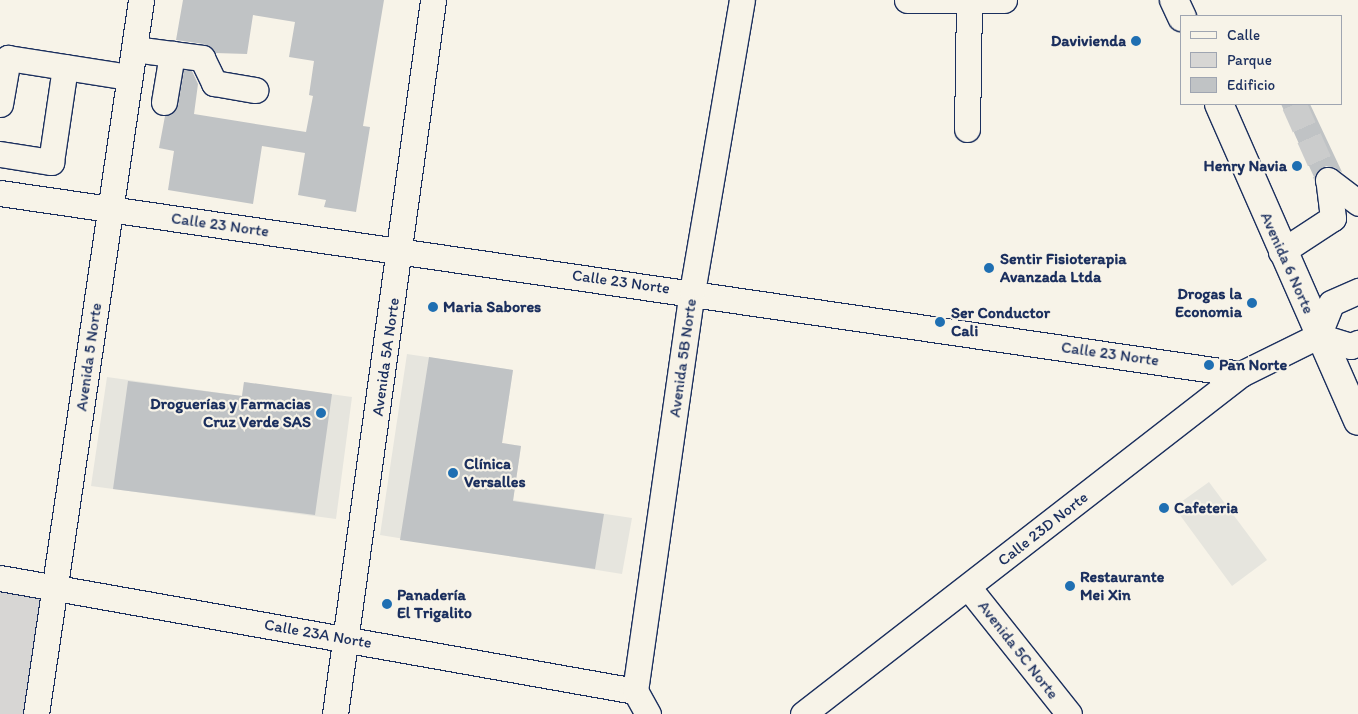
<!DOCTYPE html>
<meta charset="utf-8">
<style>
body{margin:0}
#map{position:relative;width:1358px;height:714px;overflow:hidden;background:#f7f3e8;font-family:Itim,sans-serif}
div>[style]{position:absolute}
.built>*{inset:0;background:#e6e5de}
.green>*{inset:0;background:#d7d6d4}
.building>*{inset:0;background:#c0c3c5}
.minor-tunnel>*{height:25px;margin-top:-12.5px;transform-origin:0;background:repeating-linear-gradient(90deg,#cbcccc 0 25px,transparent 0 37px)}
.roads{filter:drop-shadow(1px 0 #1b2f5e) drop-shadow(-1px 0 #1b2f5e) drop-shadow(0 1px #1b2f5e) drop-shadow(0 -1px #1b2f5e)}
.minor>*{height:25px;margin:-12.5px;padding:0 12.5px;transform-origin:12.5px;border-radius:12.5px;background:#f7f3e8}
.major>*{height:28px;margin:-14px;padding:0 14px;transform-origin:14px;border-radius:14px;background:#f7f3e8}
.dots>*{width:14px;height:14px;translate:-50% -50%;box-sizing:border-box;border:2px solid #f7f3e8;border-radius:50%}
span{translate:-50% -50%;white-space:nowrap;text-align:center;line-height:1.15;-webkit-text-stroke:4.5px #f7f3e8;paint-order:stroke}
.poi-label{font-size:16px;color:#1b2f5e;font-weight:700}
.right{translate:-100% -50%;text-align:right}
.left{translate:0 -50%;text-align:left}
.street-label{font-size:16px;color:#1b2f5e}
.legend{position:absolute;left:1180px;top:15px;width:162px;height:90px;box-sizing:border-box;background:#f7f3e8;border:1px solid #9fa5b1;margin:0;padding:6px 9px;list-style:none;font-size:15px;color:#1b2f5e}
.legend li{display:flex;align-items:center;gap:10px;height:25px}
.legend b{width:25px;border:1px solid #9fa5b1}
</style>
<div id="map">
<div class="built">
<i style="clip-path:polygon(407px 354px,513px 370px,502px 443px,521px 446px,513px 500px,632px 518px,622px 574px,380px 535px)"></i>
<i style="clip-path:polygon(107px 377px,242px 396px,244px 382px,352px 397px,336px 519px,91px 486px)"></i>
<i style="clip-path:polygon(1209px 482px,1267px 560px,1232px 586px,1174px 507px)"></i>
</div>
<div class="green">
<i style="clip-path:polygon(0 578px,55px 586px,36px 714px,0 714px)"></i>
</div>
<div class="building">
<i style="clip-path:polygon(183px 0,384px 0,363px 126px,370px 127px,356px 212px,324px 207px,326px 200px,298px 195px,305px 153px,262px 146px,253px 204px,168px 190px,174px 151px,159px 148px,165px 116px,178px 105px,184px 70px,192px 71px,198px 84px,194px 114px,306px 132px,313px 96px,309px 95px,314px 61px,289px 57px,295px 22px,253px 15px,247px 54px,215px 53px,204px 44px,176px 40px)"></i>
<i style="clip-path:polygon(1281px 104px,1310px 104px,1342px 172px,1326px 166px,1314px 177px)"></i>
<i style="clip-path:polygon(429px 357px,513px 370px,502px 443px,521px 446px,513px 501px,604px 514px,595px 569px,400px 540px)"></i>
<i style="clip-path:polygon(128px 381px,242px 396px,244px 382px,332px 394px,315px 515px,113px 489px)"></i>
</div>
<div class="minor-tunnel">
<i style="left:1294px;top:104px;width:83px;rotate:65.9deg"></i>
</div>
<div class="roads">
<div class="minor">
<i style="left:907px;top:0;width:97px"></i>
<i style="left:134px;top:49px;width:69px;rotate:7.5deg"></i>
<i style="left:202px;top:58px;width:28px;rotate:64deg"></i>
<i style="left:214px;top:83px;width:42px;rotate:9.7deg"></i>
<i style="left:164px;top:102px;width:49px;rotate:-80.5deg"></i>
<i style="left:0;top:104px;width:47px;rotate:-80.1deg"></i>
<i style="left:8px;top:58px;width:123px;rotate:8.9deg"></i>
<i style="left:967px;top:129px;width:126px;rotate:-89.1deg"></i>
<i style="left:0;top:154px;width:52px;rotate:8.9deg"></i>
<i style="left:51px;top:162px;width:96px;rotate:-81.6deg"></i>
<i style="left:1328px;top:180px;width:38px;rotate:37deg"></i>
<i style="left:0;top:193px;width:1254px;rotate:8.3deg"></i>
<i style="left:1281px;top:252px;width:62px;rotate:-33.2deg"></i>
<i style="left:1333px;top:218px;width:38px;rotate:-97deg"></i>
<i style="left:1318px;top:336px;width:34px;rotate:17deg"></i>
<i style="left:1351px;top:346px;width:8px;rotate:-23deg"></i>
<i style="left:0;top:578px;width:645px;rotate:10.09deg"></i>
<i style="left:968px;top:587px;width:162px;rotate:51.5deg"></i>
<i style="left:36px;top:714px;width:722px;rotate:-81.63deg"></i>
<i style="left:335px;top:714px;width:721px;rotate:-82.18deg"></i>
<i style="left:648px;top:714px;width:26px;rotate:-119deg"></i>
<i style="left:635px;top:691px;width:403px;rotate:-81.9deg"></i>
<i style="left:692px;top:292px;width:296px;rotate:-80.3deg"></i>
<i style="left:803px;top:714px;width:554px;rotate:-37.82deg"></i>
<i style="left:1241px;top:374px;width:86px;rotate:-26.3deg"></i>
<i style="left:1318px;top:336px;width:35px;rotate:-68deg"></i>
<i style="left:1331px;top:303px;width:30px;rotate:-24deg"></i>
</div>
<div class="major">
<i style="left:1174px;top:0;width:19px;rotate:65deg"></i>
<i style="left:1219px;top:104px;width:346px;rotate:66.3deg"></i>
</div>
</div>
<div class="dots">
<i style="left:1136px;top:41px;background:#1f6fb2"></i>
<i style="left:1297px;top:166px;background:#1f6fb2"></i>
<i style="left:989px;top:268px;background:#1f6fb2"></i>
<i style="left:1252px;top:303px;background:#1f6fb2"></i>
<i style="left:433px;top:307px;background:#1f6fb2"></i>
<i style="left:940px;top:322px;background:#1f6fb2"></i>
<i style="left:1209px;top:365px;background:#1f6fb2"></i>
<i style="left:321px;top:413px;background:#1f6fb2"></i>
<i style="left:453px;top:473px;background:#1f6fb2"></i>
<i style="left:1164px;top:508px;background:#1f6fb2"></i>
<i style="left:1070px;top:586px;background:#1f6fb2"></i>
<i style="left:387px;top:604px;background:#1f6fb2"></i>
</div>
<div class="poi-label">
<span class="right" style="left:1126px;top:41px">Davivienda</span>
<span class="right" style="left:1287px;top:166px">Henry Navia</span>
<span class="left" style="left:1000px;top:268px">Sentir Fisioterapia<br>Avanzada Ltda</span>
<span class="right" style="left:1242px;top:303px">Drogas la<br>Economia</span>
<span class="left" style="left:443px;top:307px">Maria Sabores</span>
<span class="left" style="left:951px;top:322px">Ser Conductor<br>Cali</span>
<span class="left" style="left:1219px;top:365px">Pan Norte</span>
<span class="right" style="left:311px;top:413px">Droguerías y Farmacias<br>Cruz Verde SAS</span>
<span class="left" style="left:464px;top:473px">Clínica<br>Versalles</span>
<span class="left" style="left:1174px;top:508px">Cafeteria</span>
<span class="left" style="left:1080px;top:586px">Restaurante<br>Mei Xin</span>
<span class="left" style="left:397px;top:604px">Panadería<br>El Trigalito</span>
</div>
<div class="street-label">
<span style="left:220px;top:225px;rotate:8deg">Calle 23 Norte</span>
<span style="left:1287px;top:263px;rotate:66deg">Avenida 6 Norte</span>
<span style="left:621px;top:282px;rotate:8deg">Calle 23 Norte</span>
<span style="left:1110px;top:354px;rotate:8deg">Calle 23 Norte</span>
<span style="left:89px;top:357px;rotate:-82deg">Avenida 5 Norte</span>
<span style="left:386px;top:357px;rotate:-82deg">Avenida 5A Norte</span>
<span style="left:683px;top:358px;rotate:-82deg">Avenida 5B Norte</span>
<span style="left:1043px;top:529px;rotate:-38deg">Calle 23D Norte</span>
<span style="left:318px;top:634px;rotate:10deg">Calle 23A Norte</span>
<span style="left:1018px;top:650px;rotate:52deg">Avenida 5C Norte</span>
</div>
<ul class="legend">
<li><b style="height:6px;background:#f7f3e8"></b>Calle</li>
<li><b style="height:14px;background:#d7d6d4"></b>Parque</li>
<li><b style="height:14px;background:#c0c3c5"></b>Edificio</li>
</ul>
</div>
